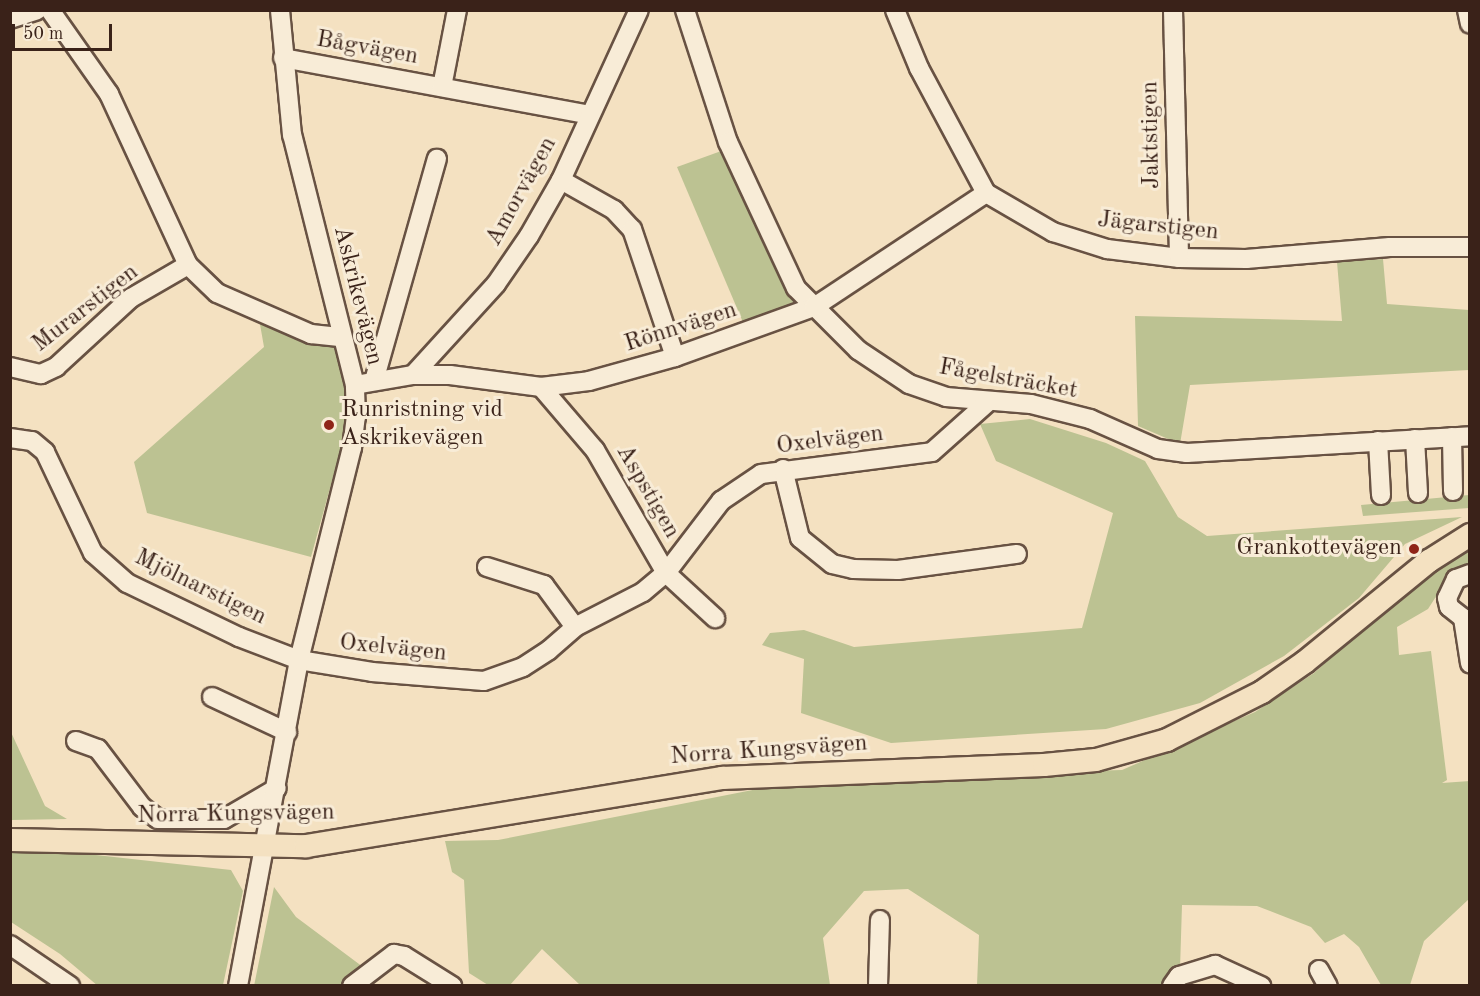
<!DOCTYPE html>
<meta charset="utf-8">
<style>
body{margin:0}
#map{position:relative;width:1480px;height:996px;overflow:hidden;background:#f4e1c1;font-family:"Old Standard TT",serif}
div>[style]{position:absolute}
.green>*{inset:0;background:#bcc292}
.roads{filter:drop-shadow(2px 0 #685243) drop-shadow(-2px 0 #685243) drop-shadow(0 2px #685243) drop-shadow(0 -2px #685243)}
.minor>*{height:18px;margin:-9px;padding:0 9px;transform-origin:9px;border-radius:9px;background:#f8ecd7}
.major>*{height:22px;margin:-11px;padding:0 11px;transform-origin:11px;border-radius:11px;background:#f4e1c1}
.dots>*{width:16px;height:16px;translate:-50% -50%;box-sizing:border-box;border:3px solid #f8ecd7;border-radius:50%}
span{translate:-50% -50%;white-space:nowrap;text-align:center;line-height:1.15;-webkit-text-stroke:6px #f8ecd7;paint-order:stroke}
.street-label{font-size:24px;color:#3a2219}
.poi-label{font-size:24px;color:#3a2219}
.left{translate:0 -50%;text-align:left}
.right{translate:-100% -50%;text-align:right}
.frame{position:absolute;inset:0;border:12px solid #3a2219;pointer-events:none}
.scale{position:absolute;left:12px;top:24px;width:100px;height:27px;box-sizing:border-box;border:3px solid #3a2219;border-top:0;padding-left:8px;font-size:18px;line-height:21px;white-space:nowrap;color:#3a2219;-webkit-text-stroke:4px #f8ecd7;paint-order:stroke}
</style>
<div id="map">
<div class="green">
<i style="clip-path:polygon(724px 150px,796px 305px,745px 327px,677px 167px)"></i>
<i style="clip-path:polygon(1383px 259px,1387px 304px,1469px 310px,1469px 370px,1190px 385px,1180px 444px,1138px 426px,1135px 316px,1342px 321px,1337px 262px)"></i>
<i style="clip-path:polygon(258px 313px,338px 349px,346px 382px,343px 441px,311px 557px,147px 513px,134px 462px,264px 347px)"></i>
<i style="clip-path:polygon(1030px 419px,1106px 443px,1145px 461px,1178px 517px,1207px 536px,1462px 517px,1405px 544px,1359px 598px,1284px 656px,1200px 703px,1106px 729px,891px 743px,801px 713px,804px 659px,762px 645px,770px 633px,804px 630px,854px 647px,1082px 628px,1113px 513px,996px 461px,980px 424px)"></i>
<i style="clip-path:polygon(1469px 495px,1469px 508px,1363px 516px,1361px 505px)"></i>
<i style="clip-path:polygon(1469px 549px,1469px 568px,1448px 578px,1428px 609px,1397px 627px,1399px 655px,1431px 651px,1447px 780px,1442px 783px,1470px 781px,1469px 899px,1424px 941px,1410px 985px,1381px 985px,1359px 947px,1344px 934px,1325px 943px,1311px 927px,1257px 906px,1182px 905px,1180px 969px,1165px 985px,977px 985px,979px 935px,908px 889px,864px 891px,823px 938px,830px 985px,580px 985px,542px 949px,510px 985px,488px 985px,469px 973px,464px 880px,452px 872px,445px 841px,498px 840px,808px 779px,1122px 770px,1255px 712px,1314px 673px,1388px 607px)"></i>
<i style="clip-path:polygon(10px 730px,45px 806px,67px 819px,11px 820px)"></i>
<i style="clip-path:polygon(69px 852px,231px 870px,243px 891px,223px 985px,98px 986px,60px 954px,11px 922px,10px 853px)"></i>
<i style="clip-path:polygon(274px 887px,296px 917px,363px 967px,340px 985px,254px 986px)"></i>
</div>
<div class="roads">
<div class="minor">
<i style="left:50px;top:10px;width:103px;rotate:54.9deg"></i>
<i style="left:109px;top:94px;width:188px;rotate:65.2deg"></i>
<i style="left:188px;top:265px;width:40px;rotate:44deg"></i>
<i style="left:217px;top:293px;width:103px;rotate:23.6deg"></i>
<i style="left:311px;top:334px;width:31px;rotate:6deg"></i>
<i style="left:685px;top:10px;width:139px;rotate:72deg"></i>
<i style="left:728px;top:142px;width:161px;rotate:65deg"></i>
<i style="left:796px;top:288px;width:88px;rotate:45deg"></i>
<i style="left:858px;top:350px;width:61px;rotate:33.7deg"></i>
<i style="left:909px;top:384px;width:39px;rotate:19deg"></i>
<i style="left:946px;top:397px;width:85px;rotate:4.7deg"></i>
<i style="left:1031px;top:404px;width:61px;rotate:14.3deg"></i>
<i style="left:1090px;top:419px;width:74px;rotate:23.8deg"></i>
<i style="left:1158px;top:449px;width:29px;rotate:8deg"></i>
<i style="left:1187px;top:453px;width:284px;rotate:-3.4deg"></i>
<i style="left:895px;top:10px;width:63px;rotate:67.5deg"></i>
<i style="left:919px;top:68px;width:142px;rotate:61.8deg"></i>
<i style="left:986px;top:193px;width:78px;rotate:30.2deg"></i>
<i style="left:1053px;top:232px;width:57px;rotate:17.5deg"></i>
<i style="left:1107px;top:249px;width:73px;rotate:7.1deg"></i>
<i style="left:1179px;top:258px;width:67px;rotate:0.9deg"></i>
<i style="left:1246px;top:259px;width:144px;rotate:-4.8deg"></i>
<i style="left:1390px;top:247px;width:80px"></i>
<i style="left:1173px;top:10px;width:248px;rotate:88.6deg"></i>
<i style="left:1467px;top:10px;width:14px;rotate:78deg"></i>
<i style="left:10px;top:19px;width:28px;rotate:-18deg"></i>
<i style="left:283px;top:58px;width:312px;rotate:10.5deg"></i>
<i style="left:442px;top:87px;width:78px;rotate:-79deg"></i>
<i style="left:561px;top:180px;width:61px;rotate:29.5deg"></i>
<i style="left:614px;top:210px;width:26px;rotate:47deg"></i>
<i style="left:632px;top:229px;width:135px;rotate:71.4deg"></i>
<i style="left:10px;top:367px;width:32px;rotate:13deg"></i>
<i style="left:41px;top:374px;width:17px;rotate:-25deg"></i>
<i style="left:56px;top:367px;width:102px;rotate:-42.6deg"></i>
<i style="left:131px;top:298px;width:66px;rotate:-30.1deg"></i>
<i style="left:413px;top:375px;width:123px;rotate:-47.6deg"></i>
<i style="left:496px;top:284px;width:58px;rotate:-55.5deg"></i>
<i style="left:529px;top:236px;width:64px;rotate:-60.3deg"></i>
<i style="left:561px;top:180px;width:187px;rotate:-65.4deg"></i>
<i style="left:374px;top:381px;width:231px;rotate:-74.2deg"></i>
<i style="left:355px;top:385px;width:59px;rotate:-9.8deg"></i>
<i style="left:413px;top:375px;width:37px"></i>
<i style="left:450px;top:375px;width:92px;rotate:7.5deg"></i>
<i style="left:541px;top:387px;width:48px;rotate:-7.1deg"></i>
<i style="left:589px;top:381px;width:89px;rotate:-15.6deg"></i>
<i style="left:675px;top:357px;width:148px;rotate:-19.8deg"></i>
<i style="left:814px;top:307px;width:206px;rotate:-33.5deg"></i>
<i style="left:541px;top:387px;width:83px;rotate:49.4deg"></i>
<i style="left:595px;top:450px;width:142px;rotate:60deg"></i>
<i style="left:666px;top:573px;width:67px;rotate:42.6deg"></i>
<i style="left:1452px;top:437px;width:54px;rotate:88.9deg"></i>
<i style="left:10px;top:438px;width:22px;rotate:8deg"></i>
<i style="left:32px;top:441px;width:17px;rotate:40deg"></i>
<i style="left:45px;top:452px;width:112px;rotate:64.6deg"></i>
<i style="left:93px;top:553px;width:45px;rotate:41.4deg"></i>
<i style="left:127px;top:583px;width:124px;rotate:25.7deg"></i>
<i style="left:239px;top:637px;width:64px;rotate:21deg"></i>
<i style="left:299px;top:660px;width:74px;rotate:9.3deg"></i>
<i style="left:372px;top:672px;width:112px;rotate:4.6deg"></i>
<i style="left:484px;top:681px;width:41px;rotate:-19.7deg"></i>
<i style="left:523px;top:667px;width:31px;rotate:-33deg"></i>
<i style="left:549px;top:650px;width:35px;rotate:-41deg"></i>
<i style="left:575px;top:627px;width:76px;rotate:-27.2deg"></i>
<i style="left:643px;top:592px;width:30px;rotate:-40deg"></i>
<i style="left:666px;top:573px;width:91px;rotate:-52.6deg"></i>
<i style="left:721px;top:501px;width:48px;rotate:-34deg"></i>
<i style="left:761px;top:474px;width:172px;rotate:-7.3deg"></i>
<i style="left:932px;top:452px;width:74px;rotate:-41.7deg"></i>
<i style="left:1415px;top:439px;width:54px;rotate:86.8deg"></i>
<i style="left:1378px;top:441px;width:54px;rotate:86.8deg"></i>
<i style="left:783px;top:469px;width:71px;rotate:76.2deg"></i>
<i style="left:800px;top:538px;width:41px;rotate:39.1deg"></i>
<i style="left:832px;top:564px;width:22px;rotate:13deg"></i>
<i style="left:853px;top:569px;width:45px;rotate:1.3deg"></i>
<i style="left:898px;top:570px;width:120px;rotate:-7.7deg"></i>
<i style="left:487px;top:567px;width:60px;rotate:17.5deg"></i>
<i style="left:544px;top:585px;width:52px;rotate:53.6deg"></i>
<i style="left:1470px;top:574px;width:15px;rotate:160deg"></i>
<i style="left:1456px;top:579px;width:21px;rotate:115deg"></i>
<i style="left:1447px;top:598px;width:9px;rotate:77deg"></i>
<i style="left:1449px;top:607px;width:18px;rotate:38deg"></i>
<i style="left:1463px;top:618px;width:46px;rotate:81.2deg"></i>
<i style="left:212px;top:697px;width:83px;rotate:25deg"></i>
<i style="left:76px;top:741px;width:23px;rotate:20deg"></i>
<i style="left:98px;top:749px;width:73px;rotate:52.8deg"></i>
<i style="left:142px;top:807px;width:20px;rotate:37deg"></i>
<i style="left:158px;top:819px;width:66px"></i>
<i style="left:224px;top:819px;width:61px;rotate:-30.3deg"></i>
<i style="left:10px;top:945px;width:73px;rotate:34.3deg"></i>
<i style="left:1319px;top:970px;width:18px;rotate:61deg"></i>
<i style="left:238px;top:986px;width:332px;rotate:-79.4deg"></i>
<i style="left:299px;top:660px;width:219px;rotate:-76deg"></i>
<i style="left:352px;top:448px;width:31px;rotate:-83deg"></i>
<i style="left:356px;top:417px;width:32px;rotate:-92deg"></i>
<i style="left:355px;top:385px;width:258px;rotate:-104.1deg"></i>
<i style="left:292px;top:135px;width:126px;rotate:-95.5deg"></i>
<i style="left:352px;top:986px;width:53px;rotate:-37.3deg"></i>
<i style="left:394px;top:954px;width:10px;rotate:11deg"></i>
<i style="left:404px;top:956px;width:57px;rotate:32deg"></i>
<i style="left:878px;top:986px;width:66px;rotate:-88.3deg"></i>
<i style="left:1172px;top:986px;width:12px;rotate:-55deg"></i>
<i style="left:1179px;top:976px;width:38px;rotate:-17deg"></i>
<i style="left:1215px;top:965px;width:51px;rotate:24.5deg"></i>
</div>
<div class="major">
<i style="left:10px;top:840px;width:296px;rotate:1.2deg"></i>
<i style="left:306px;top:846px;width:422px;rotate:-9.3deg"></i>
<i style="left:722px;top:778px;width:322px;rotate:-2.3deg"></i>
<i style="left:1044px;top:765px;width:52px;rotate:-5.5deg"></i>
<i style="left:1096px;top:760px;width:74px;rotate:-15.7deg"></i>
<i style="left:1167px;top:740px;width:106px;rotate:-26.8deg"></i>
<i style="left:1262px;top:692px;width:52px;rotate:-34.9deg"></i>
<i style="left:1305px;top:662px;width:160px;rotate:-39.2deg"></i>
<i style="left:1429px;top:561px;width:49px;rotate:-32.4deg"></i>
</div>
</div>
<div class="dots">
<i style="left:329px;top:425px;background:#8f2418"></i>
<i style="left:1414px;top:549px;background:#8f2418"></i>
</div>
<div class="street-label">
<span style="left:367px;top:49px;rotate:10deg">Bågvägen</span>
<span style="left:1152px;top:135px;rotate:-91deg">Jaktstigen</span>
<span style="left:522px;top:192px;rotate:-61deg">Amorvägen</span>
<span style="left:1158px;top:227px;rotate:6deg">Jägarstigen</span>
<span style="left:357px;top:296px;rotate:76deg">Askrikevägen</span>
<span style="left:86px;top:309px;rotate:-38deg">Murarstigen</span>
<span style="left:681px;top:328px;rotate:-18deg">Rönnvägen</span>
<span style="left:1008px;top:380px;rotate:10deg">Fågelsträcket</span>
<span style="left:830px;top:441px;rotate:-7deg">Oxelvägen</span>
<span style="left:647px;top:492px;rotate:60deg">Aspstigen</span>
<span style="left:200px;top:588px;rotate:26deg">Mjölnarstigen</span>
<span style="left:393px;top:649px;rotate:6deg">Oxelvägen</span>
<span style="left:769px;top:751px;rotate:-4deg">Norra Kungsvägen</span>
<span style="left:236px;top:815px;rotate:-1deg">Norra Kungsvägen</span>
</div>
<div class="poi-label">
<span class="left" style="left:341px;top:425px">Runristning vid<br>Askrikevägen</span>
<span class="right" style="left:1402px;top:549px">Grankottevägen</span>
</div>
<div class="frame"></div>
<div class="scale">50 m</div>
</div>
